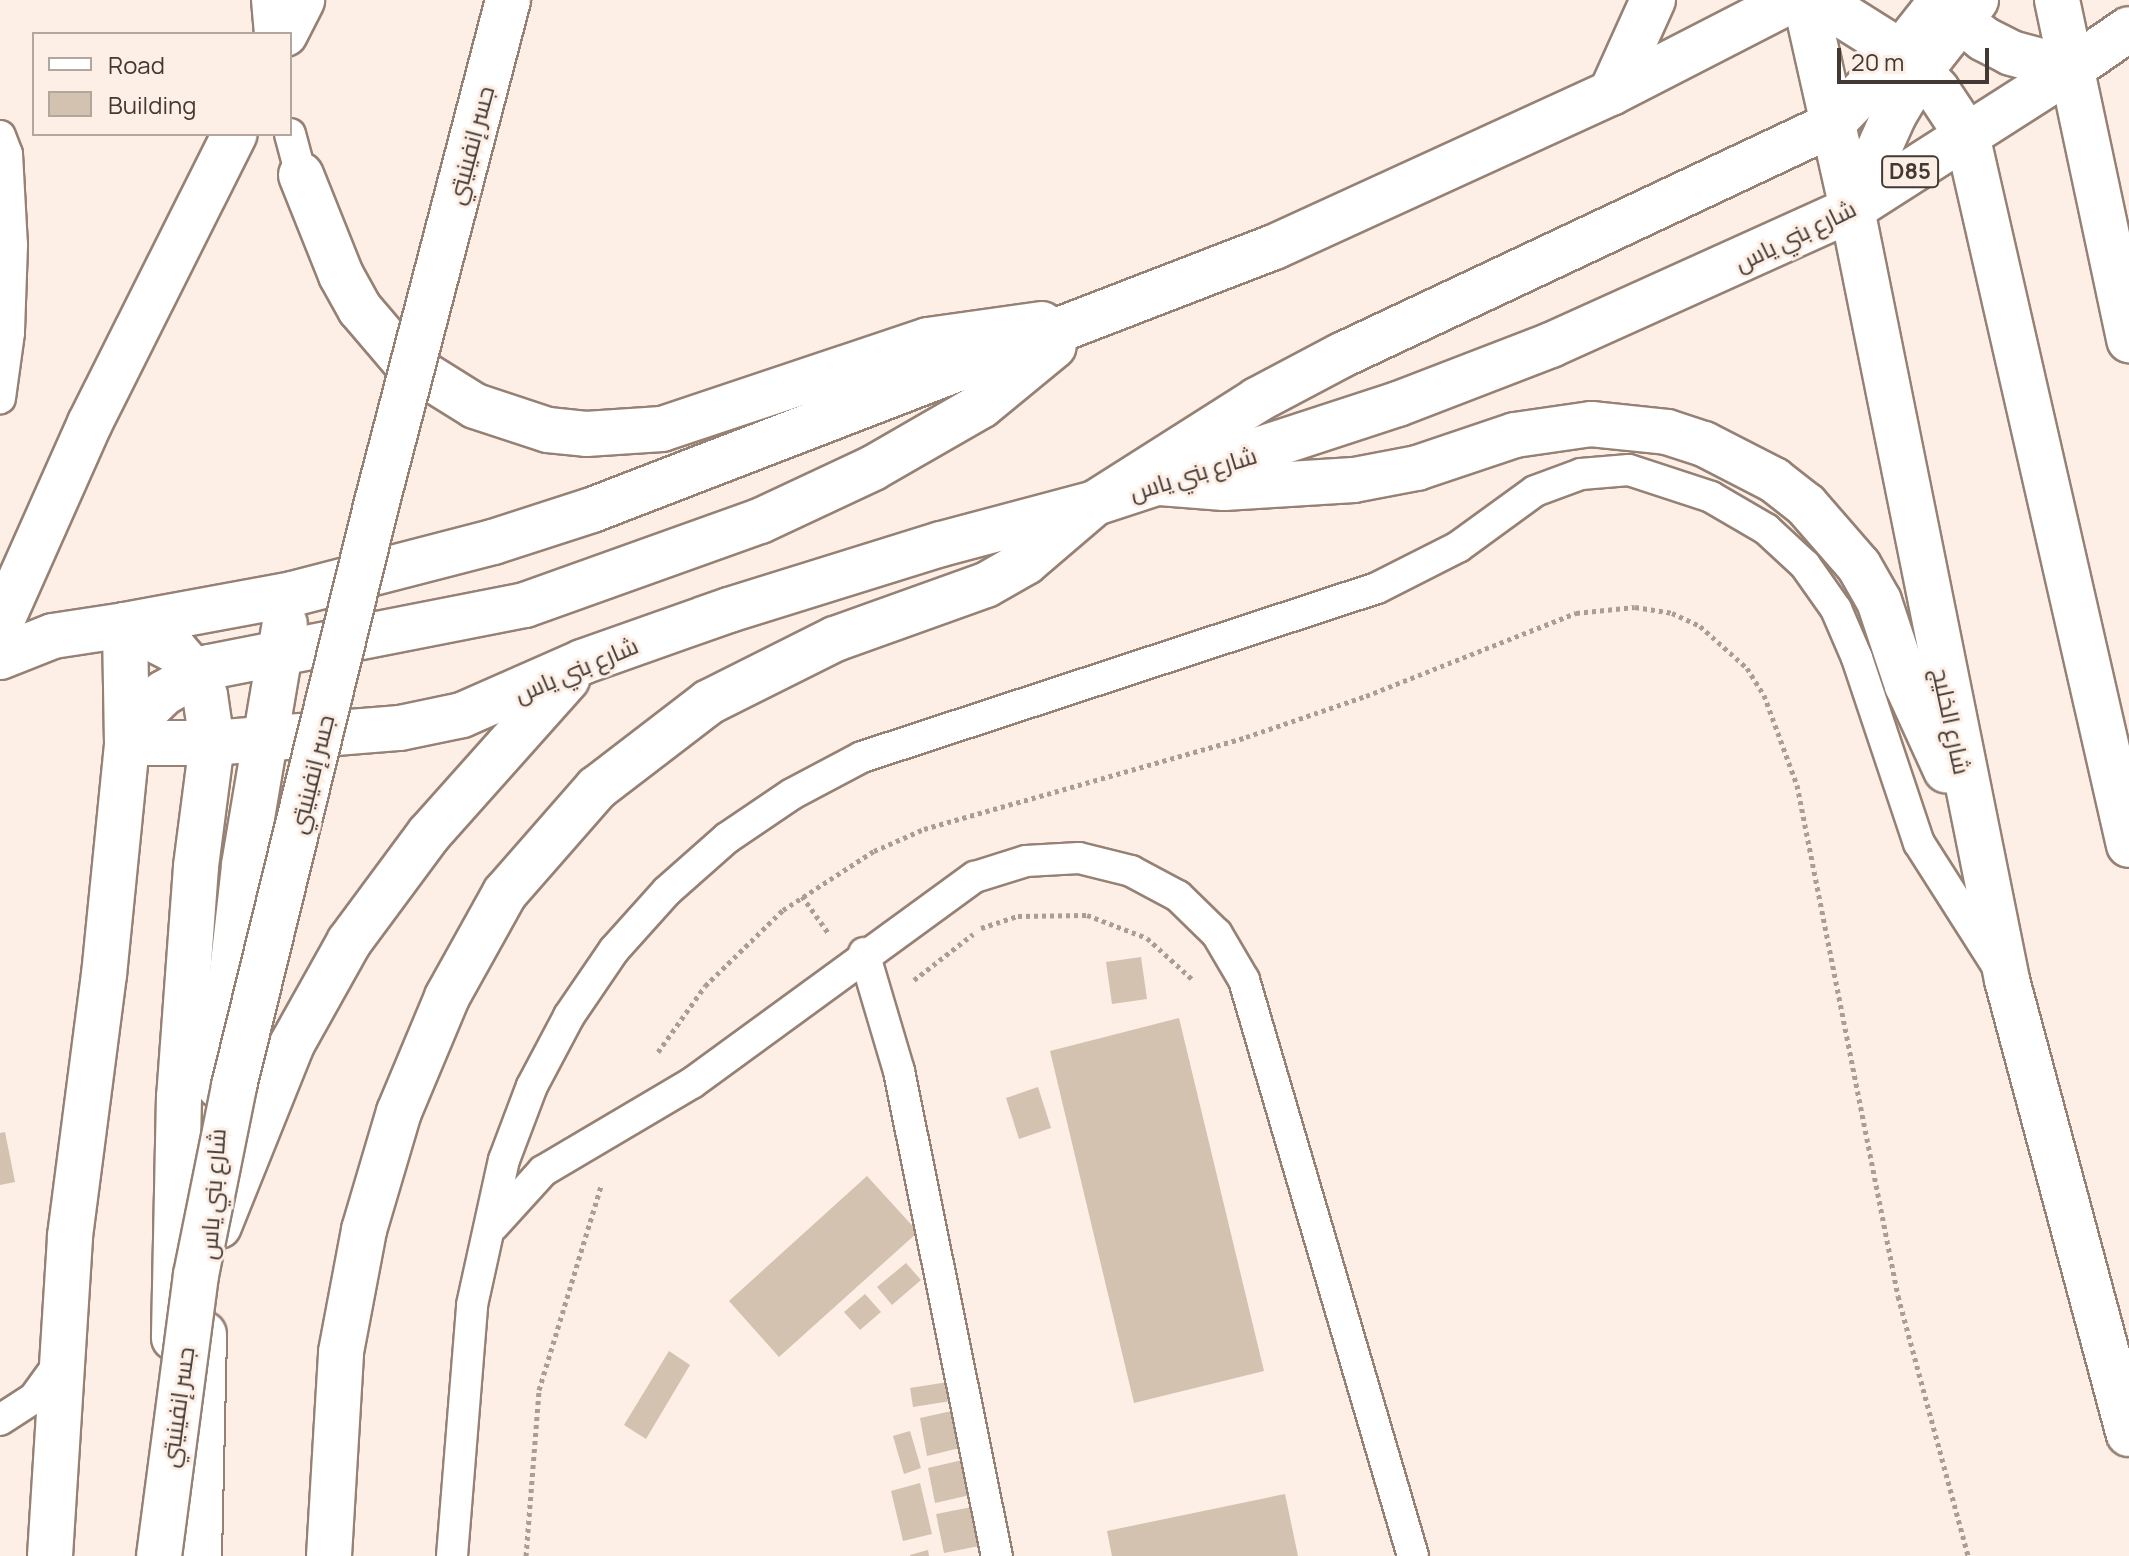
<!DOCTYPE html>
<meta charset="utf-8">
<style>
body{margin:0}
#map{position:relative;width:2129px;height:1556px;overflow:hidden;background:#fdefe6;font-family:Manrope,Cairo,sans-serif}
div>[style]{position:absolute}
.building>*{inset:0;background:#d2c2af}
.path>*{height:5px;margin-top:-2.5px;transform-origin:0;background:repeating-linear-gradient(90deg,#a99d96 0 4px,transparent 0 8px)}
.roads{filter:drop-shadow(2px 0 #968175) drop-shadow(-2px 0 #968175) drop-shadow(0 2px #968175) drop-shadow(0 -2px #968175)}
.lane>*{height:30px;margin:-15px;padding:0 15px;transform-origin:15px;border-radius:15px;background:#fff}
.secondary>*{height:44px;margin:-22px;padding:0 22px;transform-origin:22px;border-radius:22px;background:#fff}
.primary>*{height:44px;margin:-22px;padding:0 22px;transform-origin:22px;border-radius:22px;background:#fff}
.highway>*{height:44px;margin:-22px;padding:0 22px;transform-origin:22px;border-radius:22px;background:#fff}
.bridges{filter:drop-shadow(2px 0 #968175) drop-shadow(-2px 0 #968175) drop-shadow(0 2px #968175) drop-shadow(0 -2px #968175)}
.highway-bridge>*{height:44px;margin:-22px;padding:0 22px;transform-origin:22px;border-radius:22px;background:#fff}
span{translate:-50% -50%;white-space:nowrap;text-align:center;line-height:1.15;-webkit-text-stroke:6px #fdefe6;paint-order:stroke}
.shield-label span{padding:2px 6px;background:#fdefe6;border:2px solid;border-radius:6px;-webkit-text-stroke-width:0}
.shield-label{font-size:22px;color:#423934;font-weight:700}
.street-label{font-size:24px;color:#423934}
.legend{position:absolute;left:32px;top:32px;width:260px;height:104px;box-sizing:border-box;background:#fdefe6;border:2px solid #b2a69f;margin:0;padding:10px 14px;list-style:none;font-size:24px;color:#423934}
.legend li{display:flex;align-items:center;gap:16px;height:40px}
.legend b{width:40px;border:2px solid #b2a69f}
.scale{position:absolute;left:1837px;top:48px;width:152px;height:36px;box-sizing:border-box;border:4px solid #423934;border-top:0;padding-left:10px;font-size:24px;line-height:28px;white-space:nowrap;color:#423934;-webkit-text-stroke:6px #fdefe6;paint-order:stroke}
</style>
<div id="map">
<div class="building">
<i style="clip-path:polygon(1141px 957px,1147px 999px,1112px 1004px,1106px 962px)"></i>
<i style="clip-path:polygon(1179px 1018px,1264px 1371px,1134px 1403px,1050px 1051px)"></i>
<i style="clip-path:polygon(1038px 1087px,1051px 1128px,1019px 1139px,1006px 1098px)"></i>
<i style="clip-path:polygon(5px 1132px,15px 1182px,0 1185px,0 1133px)"></i>
<i style="clip-path:polygon(867px 1176px,918px 1232px,779px 1357px,729px 1301px)"></i>
<i style="clip-path:polygon(906px 1263px,921px 1280px,892px 1305px,877px 1287px)"></i>
<i style="clip-path:polygon(865px 1294px,881px 1312px,860px 1330px,844px 1312px)"></i>
<i style="clip-path:polygon(669px 1351px,690px 1365px,646px 1439px,624px 1425px)"></i>
<i style="clip-path:polygon(948px 1382px,951px 1401px,913px 1407px,910px 1388px)"></i>
<i style="clip-path:polygon(961px 1409px,968px 1446px,927px 1456px,920px 1418px)"></i>
<i style="clip-path:polygon(910px 1431px,921px 1468px,904px 1474px,893px 1436px)"></i>
<i style="clip-path:polygon(971px 1458px,979px 1493px,935px 1503px,928px 1468px)"></i>
<i style="clip-path:polygon(920px 1483px,932px 1534px,903px 1541px,891px 1491px)"></i>
<i style="clip-path:polygon(1285px 1494px,1298px 1556px,1112px 1556px,1107px 1531px)"></i>
<i style="clip-path:polygon(977px 1506px,984px 1545px,944px 1553px,936px 1514px)"></i>
<i style="clip-path:polygon(928px 1550px,929px 1556px,910px 1556px,910px 1555px)"></i>
</div>
<div class="path">
<i style="left:802px;top:896px;width:47px;rotate:54.6deg"></i>
<i style="left:981px;top:928px;width:39px;rotate:-18deg"></i>
<i style="left:1018px;top:916px;width:69px;rotate:-0.8deg"></i>
<i style="left:1087px;top:915px;width:64px;rotate:21deg"></i>
<i style="left:1147px;top:938px;width:61px;rotate:42.3deg"></i>
<i style="left:914px;top:980px;width:75px;rotate:-37.9deg"></i>
<i style="left:658px;top:1052px;width:81px;rotate:-54.5deg"></i>
<i style="left:705px;top:986px;width:109px;rotate:-44.3deg"></i>
<i style="left:783px;top:910px;width:108px;rotate:-33deg"></i>
<i style="left:874px;top:851px;width:55px;rotate:-23.7deg"></i>
<i style="left:924px;top:829px;width:335px;rotate:-15.9deg"></i>
<i style="left:1246px;top:737px;width:127px;rotate:-18.9deg"></i>
<i style="left:1366px;top:696px;width:226px;rotate:-21.6deg"></i>
<i style="left:1576px;top:613px;width:59px;rotate:-5.8deg"></i>
<i style="left:1635px;top:607px;width:37px;rotate:9deg"></i>
<i style="left:1672px;top:613px;width:31px;rotate:25deg"></i>
<i style="left:1700px;top:626px;width:63px;rotate:41.8deg"></i>
<i style="left:1747px;top:668px;width:32px;rotate:58deg"></i>
<i style="left:1764px;top:695px;width:96px;rotate:69.9deg"></i>
<i style="left:1797px;top:785px;width:521px;rotate:78.82deg"></i>
<i style="left:1898px;top:1296px;width:269px;rotate:74.9deg"></i>
<i style="left:526px;top:1556px;width:167px;rotate:-85.5deg"></i>
<i style="left:539px;top:1390px;width:213px;rotate:-73.1deg"></i>
</div>
<div class="roads">
<div class="lane">
<i style="left:267px;top:0;width:34px;rotate:85deg"></i>
<i style="left:290px;top:134px;width:42px;rotate:75deg"></i>
<i style="left:0;top:136px;width:19px;rotate:69deg"></i>
<i style="left:7px;top:154px;width:91px;rotate:86.9deg"></i>
<i style="left:12px;top:245px;width:88px;rotate:92deg"></i>
<i style="left:9px;top:333px;width:66px;rotate:97.9deg"></i>
<i style="left:864px;top:953px;width:123px;rotate:73.5deg"></i>
<i style="left:899px;top:1071px;width:495px;rotate:78.6deg"></i>
<i style="left:493px;top:1226px;width:74px;rotate:-47.7deg"></i>
<i style="left:543px;top:1171px;width:173px;rotate:-30.6deg"></i>
<i style="left:692px;top:1083px;width:350px;rotate:-36.1deg"></i>
<i style="left:975px;top:877px;width:53px;rotate:-17.4deg"></i>
<i style="left:1026px;top:861px;width:53px;rotate:-3.2deg"></i>
<i style="left:1079px;top:858px;width:54px;rotate:14deg"></i>
<i style="left:1131px;top:871px;width:53px;rotate:28deg"></i>
<i style="left:1178px;top:896px;width:54px;rotate:44.3deg"></i>
<i style="left:1217px;top:934px;width:53px;rotate:59.6deg"></i>
<i style="left:1244px;top:980px;width:600px;rotate:73.65deg"></i>
<i style="left:0;top:1420px;width:40px;rotate:-32.9deg"></i>
<i style="left:34px;top:1398px;width:41px;rotate:-54deg"></i>
<i style="left:452px;top:1556px;width:252px;rotate:-85.4deg"></i>
<i style="left:472px;top:1305px;width:148px;rotate:-77.6deg"></i>
<i style="left:504px;top:1160px;width:79px;rotate:-69.3deg"></i>
<i style="left:532px;top:1086px;width:79px;rotate:-62.1deg"></i>
<i style="left:569px;top:1016px;width:80px;rotate:-55.7deg"></i>
<i style="left:614px;top:950px;width:79px;rotate:-48.1deg"></i>
<i style="left:667px;top:891px;width:80px;rotate:-41.5deg"></i>
<i style="left:727px;top:838px;width:78px;rotate:-34.1deg"></i>
<i style="left:792px;top:794px;width:79px;rotate:-27.9deg"></i>
<i style="left:862px;top:757px;width:542px;rotate:-18.17deg"></i>
<i style="left:1377px;top:588px;width:91px;rotate:-26.8deg"></i>
<i style="left:1458px;top:547px;width:95px;rotate:-36deg"></i>
<i style="left:1535px;top:491px;width:49px;rotate:-20.3deg"></i>
<i style="left:1581px;top:474px;width:48px;rotate:-4.8deg"></i>
<i style="left:1629px;top:470px;width:86px;rotate:18.2deg"></i>
<i style="left:1711px;top:497px;width:64px;rotate:30.2deg"></i>
<i style="left:1766px;top:529px;width:53px;rotate:42.7deg"></i>
<i style="left:1805px;top:565px;width:54px;rotate:54.8deg"></i>
<i style="left:1836px;top:609px;width:53px;rotate:66.8deg"></i>
<i style="left:1857px;top:658px;width:195px;rotate:71.5deg"></i>
<i style="left:1919px;top:843px;width:147px;rotate:57.5deg"></i>
</div>
<div class="secondary">
<i style="left:2071px;top:69px;width:70px;rotate:-34.6deg"></i>
<i style="left:301px;top:175px;width:108px;rotate:68.2deg"></i>
<i style="left:341px;top:275px;width:39px;rotate:61deg"></i>
<i style="left:360px;top:309px;width:71px;rotate:49.6deg"></i>
<i style="left:406px;top:363px;width:81px;rotate:31.9deg"></i>
<i style="left:475px;top:406px;width:77px;rotate:18.2deg"></i>
<i style="left:548px;top:430px;width:38px;rotate:6deg"></i>
<i style="left:586px;top:434px;width:76px;rotate:-3.8deg"></i>
<i style="left:662px;top:429px;width:280px;rotate:-18.5deg"></i>
<i style="left:928px;top:340px;width:115px;rotate:-8deg"></i>
<i style="left:125px;top:625px;width:170px;rotate:-10.5deg"></i>
<i style="left:292px;top:594px;width:208px;rotate:-14.5deg"></i>
<i style="left:493px;top:542px;width:104px;rotate:-17.9deg"></i>
<i style="left:592px;top:510px;width:731px;rotate:-21.09deg"></i>
<i style="left:1274px;top:247px;width:371px;rotate:-24.6deg"></i>
<i style="left:1611px;top:93px;width:203px;rotate:-27.2deg"></i>
<i style="left:125px;top:625px;width:57px;rotate:27deg"></i>
<i style="left:176px;top:651px;width:29px;rotate:49deg"></i>
<i style="left:195px;top:673px;width:24px;rotate:66deg"></i>
<i style="left:205px;top:695px;width:49px;rotate:81.7deg"></i>
<i style="left:212px;top:743px;width:125px;rotate:97.4deg"></i>
<i style="left:196px;top:867px;width:230px;rotate:94.2deg"></i>
<i style="left:179px;top:1096px;width:242px;rotate:91.2deg"></i>
<i style="left:127px;top:743px;width:85px"></i>
<i style="left:212px;top:743px;width:189px;rotate:-4.6deg"></i>
<i style="left:400px;top:728px;width:63px;rotate:-11.8deg"></i>
<i style="left:462px;top:715px;width:131px;rotate:-23.8deg"></i>
<i style="left:582px;top:662px;width:156px;rotate:-19.5deg"></i>
<i style="left:729px;top:610px;width:222px;rotate:-17.3deg"></i>
<i style="left:941px;top:544px;width:159px;rotate:-14.9deg"></i>
<i style="left:1095px;top:503px;width:319px;rotate:-18.1deg"></i>
<i style="left:1398px;top:404px;width:164px;rotate:-21.1deg"></i>
<i style="left:1551px;top:345px;width:330px;rotate:-24.3deg"></i>
<i style="left:127px;top:743px;width:29px;rotate:-65deg"></i>
<i style="left:139px;top:717px;width:35px;rotate:-44deg"></i>
<i style="left:164px;top:693px;width:52px;rotate:-30deg"></i>
<i style="left:209px;top:667px;width:322px;rotate:-11.1deg"></i>
<i style="left:525px;top:605px;width:250px;rotate:-19.7deg"></i>
<i style="left:760px;top:521px;width:125px;rotate:-25.1deg"></i>
<i style="left:873px;top:468px;width:125px;rotate:-29.9deg"></i>
<i style="left:981px;top:406px;width:94px;rotate:-39.4deg"></i>
<i style="left:219px;top:1086px;width:222px;rotate:-83.5deg"></i>
<i style="left:244px;top:865px;width:245px;rotate:-80.4deg"></i>
<i style="left:219px;top:1226px;width:196px;rotate:-68.1deg"></i>
<i style="left:292px;top:1044px;width:117px;rotate:-60.8deg"></i>
<i style="left:349px;top:942px;width:134px;rotate:-53.5deg"></i>
<i style="left:429px;top:834px;width:208px;rotate:-48.3deg"></i>
<i style="left:50px;top:1556px;width:321px;rotate:-86.4deg"></i>
<i style="left:70px;top:1236px;width:263px;rotate:-82.6deg"></i>
<i style="left:104px;top:975px;width:233px;rotate:-84.3deg"></i>
<i style="left:127px;top:743px;width:118px;rotate:-91deg"></i>
<i style="left:199px;top:1556px;width:222px;rotate:-88.7deg"></i>
</div>
<div class="primary">
<i style="left:1805px;top:0;width:214px;rotate:77.3deg"></i>
<i style="left:1852px;top:209px;width:786px;rotate:78.63deg"></i>
<i style="left:2007px;top:980px;width:470px;rotate:75deg"></i>
<i style="left:1818px;top:0;width:98px;rotate:32.1deg"></i>
<i style="left:1901px;top:52px;width:52px;rotate:46.5deg"></i>
<i style="left:1937px;top:90px;width:54px;rotate:56.3deg"></i>
<i style="left:1967px;top:135px;width:728px;rotate:77.15deg"></i>
<i style="left:2057px;top:0;width:348px;rotate:78deg"></i>
<i style="left:1937px;top:1px;width:60px;rotate:39deg"></i>
<i style="left:1984px;top:39px;width:30px;rotate:27deg"></i>
<i style="left:2011px;top:53px;width:62px;rotate:14.9deg"></i>
<i style="left:1611px;top:93px;width:102px;rotate:-65.7deg"></i>
<i style="left:1852px;top:209px;width:260px;rotate:-32.6deg"></i>
<i style="left:1852px;top:209px;width:103px;rotate:-65.9deg"></i>
<i style="left:1894px;top:115px;width:52px;rotate:-59deg"></i>
<i style="left:1921px;top:70px;width:89px;rotate:-51.8deg"></i>
<i style="left:1160px;top:483px;width:64px;rotate:4.5deg"></i>
<i style="left:1224px;top:488px;width:130px;rotate:-3.5deg"></i>
<i style="left:1354px;top:480px;width:64px;rotate:-10.8deg"></i>
<i style="left:1417px;top:468px;width:103px;rotate:-18.6deg"></i>
<i style="left:1515px;top:435px;width:77px;rotate:-8.2deg"></i>
<i style="left:1591px;top:424px;width:76px;rotate:6deg"></i>
<i style="left:1667px;top:432px;width:39px;rotate:18deg"></i>
<i style="left:1704px;top:444px;width:79px;rotate:27.2deg"></i>
<i style="left:1774px;top:480px;width:41px;rotate:38deg"></i>
<i style="left:1806px;top:505px;width:81px;rotate:49deg"></i>
<i style="left:1859px;top:566px;width:40px;rotate:60.3deg"></i>
<i style="left:1879px;top:601px;width:89px;rotate:71.6deg"></i>
<i style="left:1907px;top:685px;width:94px;rotate:65.4deg"></i>
<i style="left:1095px;top:503px;width:192px;rotate:-32.4deg"></i>
<i style="left:1257px;top:400px;width:96px;rotate:-27.9deg"></i>
<i style="left:1342px;top:355px;width:540px;rotate:-25.19deg"></i>
<i style="left:1831px;top:125px;width:101px;rotate:-46.2deg"></i>
<i style="left:1901px;top:52px;width:66px;rotate:-51.7deg"></i>
</div>
<div class="highway">
<i style="left:285px;top:34px;width:38px;rotate:-63deg"></i>
<i style="left:0;top:625px;width:221px;rotate:-66deg"></i>
<i style="left:90px;top:423px;width:323px;rotate:-63.4deg"></i>
<i style="left:0;top:657px;width:57px;rotate:-21.6deg"></i>
<i style="left:53px;top:636px;width:73px;rotate:-8.7deg"></i>
<i style="left:329px;top:1556px;width:204px;rotate:-86.6deg"></i>
<i style="left:341px;top:1352px;width:124px;rotate:-79.3deg"></i>
<i style="left:364px;top:1230px;width:123px;rotate:-73.5deg"></i>
<i style="left:399px;top:1112px;width:125px;rotate:-67.3deg"></i>
<i style="left:447px;top:997px;width:119px;rotate:-60.9deg"></i>
<i style="left:505px;top:893px;width:140px;rotate:-48.8deg"></i>
<i style="left:597px;top:788px;width:141px;rotate:-37.5deg"></i>
<i style="left:709px;top:702px;width:141px;rotate:-26.6deg"></i>
<i style="left:835px;top:639px;width:160px;rotate:-19.7deg"></i>
<i style="left:986px;top:585px;width:46px;rotate:-29.9deg"></i>
<i style="left:1026px;top:562px;width:91px;rotate:-40.5deg"></i>
</div>
</div>
<div class="bridges">
<div class="highway-bridge">
<i style="left:159px;top:1556px;width:283px;rotate:-82.5deg"></i>
<i style="left:196px;top:1275px;width:193px;rotate:-78.6deg"></i>
<i style="left:234px;top:1086px;width:601px;rotate:-76.24deg"></i>
<i style="left:377px;top:502px;width:519px;rotate:-75.37deg"></i>
</div>
</div>
<div class="shield-label">
<span style="left:1910px;top:172px">D85</span>
</div>
<div class="street-label">
<span style="left:470px;top:145px;rotate:-75deg">جسر إنفينيتي</span>
<span style="left:1795px;top:235px;rotate:-26deg">شارع بني ياس</span>
<span style="left:1193px;top:473px;rotate:-17deg">شارع بني ياس</span>
<span style="left:576px;top:669px;rotate:-23deg">شارع بني ياس</span>
<span style="left:1952px;top:721px;rotate:78deg">شارع الخليج</span>
<span style="left:311px;top:774px;rotate:-76deg">جسر إنفينيتي</span>
<span style="left:212px;top:1194px;rotate:-86deg">شارع بني ياس</span>
<span style="left:177px;top:1407px;rotate:-82deg">جسر إنفينيتي</span>
</div>
<ul class="legend">
<li><b style="height:10px;background:#fff"></b>Road</li>
<li><b style="height:22px;background:#d2c2af"></b>Building</li>
</ul>
<div class="scale">20 m</div>
</div>
